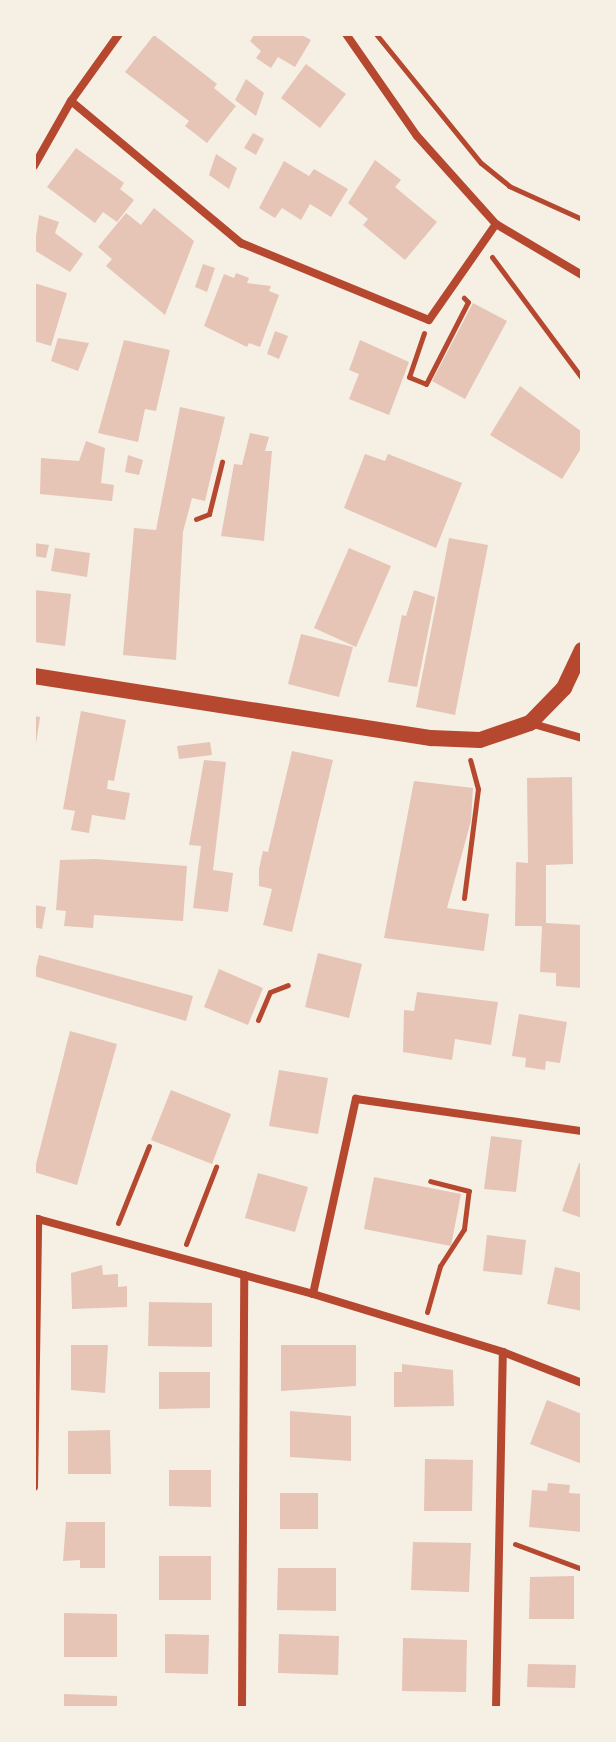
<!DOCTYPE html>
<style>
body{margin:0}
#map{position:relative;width:616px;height:1742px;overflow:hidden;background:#f6efe4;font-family:Commissioner,sans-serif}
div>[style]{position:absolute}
.building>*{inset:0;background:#e6c5b7}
.path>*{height:5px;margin:-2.5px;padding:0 2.5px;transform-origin:2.5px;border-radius:2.5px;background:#b5482f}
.minor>*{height:8px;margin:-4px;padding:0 4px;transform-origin:4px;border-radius:4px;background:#b5482f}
.secondary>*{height:16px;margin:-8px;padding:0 8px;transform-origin:8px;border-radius:8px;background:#b5482f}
span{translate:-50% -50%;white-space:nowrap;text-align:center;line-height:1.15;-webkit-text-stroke:6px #f6efe4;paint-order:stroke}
.frame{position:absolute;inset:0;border:36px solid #f6efe4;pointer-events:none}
</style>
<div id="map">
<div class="building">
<i style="clip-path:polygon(255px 34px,300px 34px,311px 40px,295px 67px,278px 57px,271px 68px,256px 58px,261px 51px,250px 41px)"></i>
<i style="clip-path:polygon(154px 35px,217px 84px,214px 88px,236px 106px,207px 143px,185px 126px,189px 121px,125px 72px)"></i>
<i style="clip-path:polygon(306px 64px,346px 94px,320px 128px,281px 98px)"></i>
<i style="clip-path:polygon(246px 79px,264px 93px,256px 116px,235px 100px)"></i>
<i style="clip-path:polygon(253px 133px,264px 139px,256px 155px,244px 148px)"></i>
<i style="clip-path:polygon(76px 148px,124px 183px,120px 189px,134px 200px,117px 222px,103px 212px,95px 223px,47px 187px)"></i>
<i style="clip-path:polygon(216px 154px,237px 168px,229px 189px,209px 175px)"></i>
<i style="clip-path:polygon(375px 160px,401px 180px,395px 187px,437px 222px,405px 260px,363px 225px,368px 219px,348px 203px)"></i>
<i style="clip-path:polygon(284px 161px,309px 176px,314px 169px,348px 189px,331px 217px,310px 204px,301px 220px,282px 208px,275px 218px,259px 208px)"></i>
<i style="clip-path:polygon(154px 208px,194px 241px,165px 315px,106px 266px,112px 259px,98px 247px,126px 213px,141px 225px)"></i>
<i style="clip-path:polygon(39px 215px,59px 222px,55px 233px,83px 254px,70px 272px,34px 250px)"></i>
<i style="clip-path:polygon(203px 264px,215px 268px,207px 292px,195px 287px)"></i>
<i style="clip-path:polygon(236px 273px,249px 278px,247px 283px,271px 286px,269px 291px,279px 295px,260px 347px,249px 343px,247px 347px,204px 326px,224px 274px,234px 278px)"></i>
<i style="clip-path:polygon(34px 283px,67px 293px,51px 346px,34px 341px)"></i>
<i style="clip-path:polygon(473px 303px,507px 321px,465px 399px,432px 381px)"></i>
<i style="clip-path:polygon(275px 331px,288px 336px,279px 359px,267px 354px)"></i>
<i style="clip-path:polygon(58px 338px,89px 343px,78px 371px,51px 361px)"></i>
<i style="clip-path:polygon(124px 340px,170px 350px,156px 411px,145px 409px,138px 442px,98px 433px)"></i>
<i style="clip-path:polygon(360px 340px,409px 362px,389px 415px,349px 399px,359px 374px,349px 370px)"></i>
<i style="clip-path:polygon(520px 386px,582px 432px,582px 447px,562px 479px,490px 435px)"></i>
<i style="clip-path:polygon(180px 407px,225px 417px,205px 501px,192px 498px,183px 532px,176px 660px,123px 655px,134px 528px,156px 530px)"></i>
<i style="clip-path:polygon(250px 433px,269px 437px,265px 451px,272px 451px,264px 541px,221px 536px,234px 464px,242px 465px)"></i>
<i style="clip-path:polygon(86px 441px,105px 448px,101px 483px,114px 485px,112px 501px,40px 494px,41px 458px,79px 461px)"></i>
<i style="clip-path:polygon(365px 454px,385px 461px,388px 454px,462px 483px,436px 548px,344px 508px)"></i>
<i style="clip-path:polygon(128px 455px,143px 460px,139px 475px,125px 472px)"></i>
<i style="clip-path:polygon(449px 538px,488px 545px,455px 715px,416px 707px)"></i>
<i style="clip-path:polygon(34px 543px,49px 545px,46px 558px,34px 556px)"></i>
<i style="clip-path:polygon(55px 548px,90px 553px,87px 577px,51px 571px)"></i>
<i style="clip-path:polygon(349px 548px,391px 566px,356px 647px,314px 628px)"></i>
<i style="clip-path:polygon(34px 590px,71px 594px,65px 646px,34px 642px)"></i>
<i style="clip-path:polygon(414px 590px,435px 597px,417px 687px,388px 682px,402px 615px,406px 616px)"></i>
<i style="clip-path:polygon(301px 634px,353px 647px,339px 697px,288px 684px)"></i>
<i style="clip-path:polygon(81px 711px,126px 720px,114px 781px,108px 780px,107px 789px,130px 793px,125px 820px,92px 815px,89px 833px,71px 830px,75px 811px,63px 809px)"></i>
<i style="clip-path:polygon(34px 716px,40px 717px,36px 744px,34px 744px)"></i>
<i style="clip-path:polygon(210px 742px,212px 755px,179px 759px,177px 746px)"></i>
<i style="clip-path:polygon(292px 751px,333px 760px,292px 932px,263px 925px,272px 889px,259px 886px,259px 869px,263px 851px,268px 852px)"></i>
<i style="clip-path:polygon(204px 760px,226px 762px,213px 870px,233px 873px,228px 912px,193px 908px,201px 846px,189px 845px)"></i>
<i style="clip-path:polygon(572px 777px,573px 864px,546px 865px,546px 923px,582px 925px,582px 988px,556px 986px,556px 973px,540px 972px,542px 926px,515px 926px,516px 862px,528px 863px,527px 778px)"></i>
<i style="clip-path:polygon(414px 781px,473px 788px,471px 821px,447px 908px,489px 914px,484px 951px,384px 938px)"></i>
<i style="clip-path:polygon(96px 859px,187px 866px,183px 921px,94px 915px,93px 928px,64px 926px,66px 911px,56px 910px,60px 860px)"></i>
<i style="clip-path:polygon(34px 905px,46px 907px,42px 929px,34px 927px)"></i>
<i style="clip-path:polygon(318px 953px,362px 964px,349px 1018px,305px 1007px)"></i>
<i style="clip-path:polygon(39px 955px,193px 996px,186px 1021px,34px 976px)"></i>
<i style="clip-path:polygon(219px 969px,263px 988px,248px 1025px,204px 1007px)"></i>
<i style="clip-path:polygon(417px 992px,498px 1002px,491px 1045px,455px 1039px,452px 1060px,403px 1052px,404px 1010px,414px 1011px)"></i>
<i style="clip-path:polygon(519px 1014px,567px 1022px,560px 1063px,546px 1061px,545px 1070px,525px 1067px,526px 1058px,512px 1056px)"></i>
<i style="clip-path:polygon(70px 1031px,117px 1044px,77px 1185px,34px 1172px)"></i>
<i style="clip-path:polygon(279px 1070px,328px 1078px,318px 1134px,269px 1126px)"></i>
<i style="clip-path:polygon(171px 1090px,231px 1114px,212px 1164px,151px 1140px)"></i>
<i style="clip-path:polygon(491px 1136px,522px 1140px,516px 1192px,484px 1189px)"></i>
<i style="clip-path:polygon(579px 1163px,582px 1164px,582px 1218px,562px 1211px)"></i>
<i style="clip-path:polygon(258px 1173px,308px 1187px,295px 1232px,245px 1218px)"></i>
<i style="clip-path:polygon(374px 1177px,461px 1194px,451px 1246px,364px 1229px)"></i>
<i style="clip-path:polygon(487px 1235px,526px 1240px,522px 1275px,483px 1271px)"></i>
<i style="clip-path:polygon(102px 1265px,103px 1275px,118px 1274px,118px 1287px,127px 1286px,127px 1307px,72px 1309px,71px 1273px)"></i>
<i style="clip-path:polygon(555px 1267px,582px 1273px,582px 1311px,547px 1304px)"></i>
<i style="clip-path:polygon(149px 1302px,212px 1303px,212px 1347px,148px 1346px)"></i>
<i style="clip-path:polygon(71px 1345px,108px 1345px,105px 1393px,71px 1390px)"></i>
<i style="clip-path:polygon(281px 1345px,356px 1345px,356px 1386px,281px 1391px)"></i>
<i style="clip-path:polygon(402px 1364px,453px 1370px,454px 1406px,394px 1407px,394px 1372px,402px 1372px)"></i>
<i style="clip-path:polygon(159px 1372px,210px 1372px,210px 1408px,159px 1409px)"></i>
<i style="clip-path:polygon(547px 1400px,582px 1414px,582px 1464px,530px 1444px)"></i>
<i style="clip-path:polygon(290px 1411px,351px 1416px,351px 1461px,290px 1457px)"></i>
<i style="clip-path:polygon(110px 1430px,111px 1474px,68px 1474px,68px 1431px)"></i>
<i style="clip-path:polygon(425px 1459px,473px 1460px,472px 1511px,424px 1511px)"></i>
<i style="clip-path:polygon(169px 1470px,211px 1470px,211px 1507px,169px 1506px)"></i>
<i style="clip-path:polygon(548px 1483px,570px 1485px,569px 1493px,582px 1494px,582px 1532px,529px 1527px,532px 1490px,547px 1491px)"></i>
<i style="clip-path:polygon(280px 1493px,318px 1493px,318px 1529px,280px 1529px)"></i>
<i style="clip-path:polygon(66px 1522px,105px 1522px,105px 1568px,80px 1568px,80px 1560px,63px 1561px)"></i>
<i style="clip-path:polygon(413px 1542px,471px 1543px,469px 1592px,411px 1590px)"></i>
<i style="clip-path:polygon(159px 1556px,211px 1556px,211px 1600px,159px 1600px)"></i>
<i style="clip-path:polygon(278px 1568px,336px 1568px,336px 1611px,277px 1610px)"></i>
<i style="clip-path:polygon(574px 1576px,574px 1619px,529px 1619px,530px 1577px)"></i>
<i style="clip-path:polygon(64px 1613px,117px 1614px,117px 1657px,64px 1657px)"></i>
<i style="clip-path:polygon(165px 1634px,209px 1635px,208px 1674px,165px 1673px)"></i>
<i style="clip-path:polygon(279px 1634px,339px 1636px,338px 1675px,278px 1673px)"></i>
<i style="clip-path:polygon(403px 1638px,467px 1640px,466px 1692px,402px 1691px)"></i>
<i style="clip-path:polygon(528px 1664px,576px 1665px,575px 1688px,527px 1687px)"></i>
<i style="clip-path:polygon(64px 1694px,117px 1696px,117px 1708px,64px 1708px)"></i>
</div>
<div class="path">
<i style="left:376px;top:34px;width:166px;rotate:50.9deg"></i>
<i style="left:481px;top:163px;width:36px;rotate:39deg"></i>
<i style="left:509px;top:186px;width:80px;rotate:24.3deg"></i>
<i style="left:492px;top:257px;width:151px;rotate:53.4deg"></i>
<i style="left:424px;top:333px;width:46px;rotate:108.8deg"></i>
<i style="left:409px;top:377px;width:18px;rotate:22deg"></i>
<i style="left:426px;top:384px;width:92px;rotate:-62.9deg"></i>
<i style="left:468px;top:302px;width:6px;rotate:-135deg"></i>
<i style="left:196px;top:519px;width:14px;rotate:-21deg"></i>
<i style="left:209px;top:514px;width:54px;rotate:-76deg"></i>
<i style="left:464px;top:898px;width:110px;rotate:-82.7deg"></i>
<i style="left:478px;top:789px;width:30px;rotate:-105deg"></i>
<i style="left:258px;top:1020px;width:30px;rotate:-67deg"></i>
<i style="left:270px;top:992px;width:19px;rotate:-21deg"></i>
<i style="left:118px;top:1223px;width:83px;rotate:-68.1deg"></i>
<i style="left:186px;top:1244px;width:83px;rotate:-68.7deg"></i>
<i style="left:427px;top:1312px;width:48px;rotate:-74.2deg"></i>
<i style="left:440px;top:1266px;width:44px;rotate:-57deg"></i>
<i style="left:464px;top:1229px;width:38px;rotate:-83deg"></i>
<i style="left:469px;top:1191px;width:40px;rotate:-165.6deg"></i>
<i style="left:515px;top:1544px;width:72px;rotate:20.5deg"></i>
</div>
<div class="minor">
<i style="left:346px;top:34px;width:124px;rotate:55.2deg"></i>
<i style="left:417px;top:136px;width:118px;rotate:48.1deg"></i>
<i style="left:496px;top:224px;width:100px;rotate:30.7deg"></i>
<i style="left:71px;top:101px;width:222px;rotate:39.9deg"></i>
<i style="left:241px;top:243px;width:203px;rotate:22.3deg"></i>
<i style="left:429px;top:320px;width:117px;rotate:-55.1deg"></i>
<i style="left:34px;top:166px;width:75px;rotate:-60.4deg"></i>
<i style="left:71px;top:101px;width:82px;rotate:-54.4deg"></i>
<i style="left:530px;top:723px;width:54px;rotate:16.1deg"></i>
<i style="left:34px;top:1218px;width:289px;rotate:15.2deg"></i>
<i style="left:313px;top:1294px;width:199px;rotate:17deg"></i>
<i style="left:503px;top:1352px;width:85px;rotate:21.4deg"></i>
<i style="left:313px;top:1294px;width:200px;rotate:-77.6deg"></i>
<i style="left:356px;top:1099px;width:228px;rotate:8.1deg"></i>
<i style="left:34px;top:1487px;width:268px;rotate:-89.1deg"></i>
<i style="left:242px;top:1708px;width:433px;rotate:-89.7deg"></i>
<i style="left:496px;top:1708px;width:356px;rotate:-88.9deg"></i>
</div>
<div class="secondary">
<i style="left:34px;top:676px;width:402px;rotate:8.9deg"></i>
<i style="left:431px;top:738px;width:49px;rotate:2.3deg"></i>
<i style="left:480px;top:740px;width:53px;rotate:-18.8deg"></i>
<i style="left:530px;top:723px;width:49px;rotate:-45.8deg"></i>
<i style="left:564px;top:688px;width:42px;rotate:-64.7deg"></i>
</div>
<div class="frame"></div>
</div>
